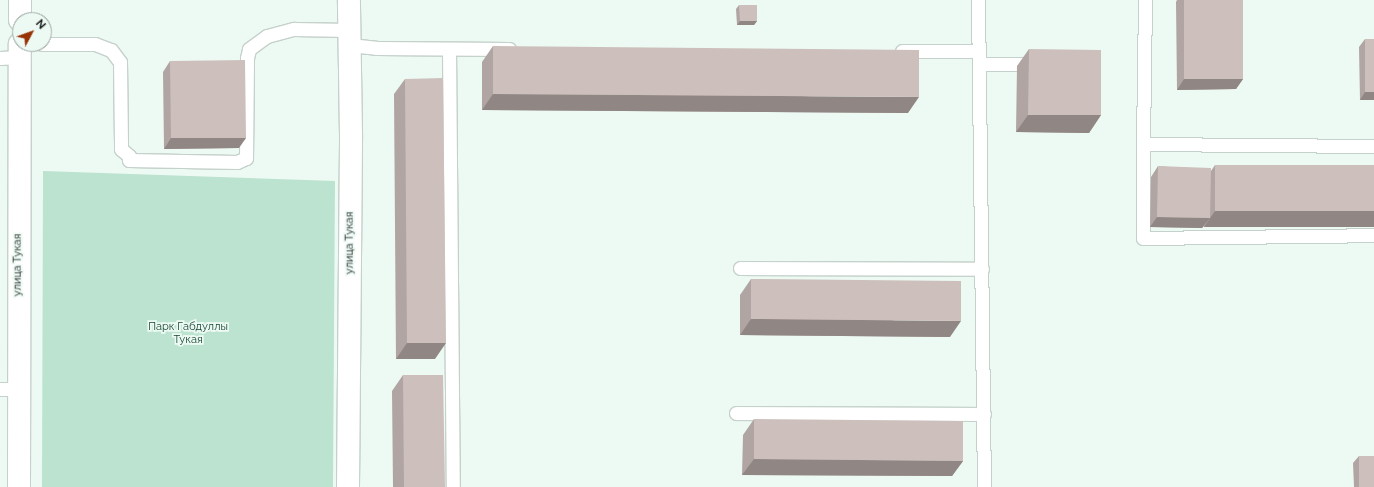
<!DOCTYPE html>
<meta charset="utf-8">
<style>
body{margin:0}
#map{position:relative;width:1374px;height:487px;overflow:hidden;background:#edfaf4;font-family:Raleway,sans-serif}
div>[style]{position:absolute}
.green>*{inset:0;background:#bce2d0}
.roads{filter:drop-shadow(1px 0 #c5d1cb) drop-shadow(-1px 0 #c5d1cb) drop-shadow(0 1px #c5d1cb) drop-shadow(0 -1px #c5d1cb)}
.lane>*{height:13px;margin:-6.5px;padding:0 6.5px;transform-origin:6.5px;border-radius:6.5px;background:#fff}
.secondary>*{height:22px;margin:-11px;padding:0 11px;transform-origin:11px;border-radius:11px;background:#fff}
.wall>*{inset:0;background:#b0a5a2}
.shaded-wall>*{inset:0;background:#908684}
.building>*{inset:0;background:#cdc0bc}
span{translate:-50% -50%;white-space:nowrap;text-align:center;line-height:1.15;-webkit-text-stroke:3.5px #edfaf4;paint-order:stroke}
.street-label{font-size:11px;color:#151917}
.park-label{font-size:11px;color:#103f2e}
.north{position:absolute;left:12px;top:12px;width:40px;height:40px;box-sizing:border-box;background:#edfaf4;border:1px solid #97a09c;border-radius:50%;rotate:49deg;font-size:11px;font-weight:700;line-height:16px;text-align:center;color:#151917}
.north::after{content:'';display:block;margin:auto;width:14px;height:18px;background:#983307;clip-path:polygon(50% 0,100% 100%,50% 72%,0 100%)}
</style>
<div id="map">
<div class="green">
<i style="clip-path:polygon(43px 171px,335px 181px,333px 487px,42px 487px)"></i>
</div>
<div class="roads">
<div class="lane">
<i style="left:978px;top:0;width:487px;rotate:89.3deg"></i>
<i style="left:1145px;top:0;width:144px;rotate:90.8deg"></i>
<i style="left:1143px;top:144px;width:231px;rotate:0.5deg"></i>
<i style="left:42px;top:44px;width:53px"></i>
<i style="left:95px;top:44px;width:17px;rotate:21deg"></i>
<i style="left:111px;top:50px;width:15px;rotate:53deg"></i>
<i style="left:120px;top:62px;width:87px;rotate:89.3deg"></i>
<i style="left:121px;top:149px;width:11px;rotate:41deg"></i>
<i style="left:129px;top:156px;width:4px;rotate:90deg"></i>
<i style="left:129px;top:160px;width:108px;rotate:1.1deg"></i>
<i style="left:237px;top:162px;width:10px;rotate:-24deg"></i>
<i style="left:246px;top:158px;width:100px;rotate:-89.4deg"></i>
<i style="left:247px;top:58px;width:9px;rotate:-77deg"></i>
<i style="left:249px;top:49px;width:22px;rotate:-36deg"></i>
<i style="left:267px;top:36px;width:28px;rotate:-15deg"></i>
<i style="left:294px;top:29px;width:55px;rotate:1deg"></i>
<i style="left:349px;top:45px;width:27px;rotate:6deg"></i>
<i style="left:376px;top:48px;width:133px;rotate:0.4deg"></i>
<i style="left:449px;top:49px;width:438px;rotate:89.5deg"></i>
<i style="left:902px;top:51px;width:77px"></i>
<i style="left:0;top:58px;width:20px;rotate:-3deg"></i>
<i style="left:979px;top:64px;width:57px"></i>
<i style="left:1143px;top:144px;width:94px;rotate:90deg"></i>
<i style="left:1143px;top:238px;width:231px;rotate:-0.7deg"></i>
<i style="left:740px;top:268px;width:242px;rotate:0.2deg"></i>
<i style="left:0;top:389px;width:17px"></i>
<i style="left:736px;top:413px;width:248px;rotate:0.2deg"></i>
</div>
<div class="secondary">
<i style="left:20px;top:0;width:20px;rotate:90deg"></i>
<i style="left:19px;top:487px;width:443px;rotate:-89.9deg"></i>
<i style="left:348px;top:487px;width:353px;rotate:-89.5deg"></i>
<i style="left:351px;top:134px;width:134px;rotate:-90.9deg"></i>
</div>
</div>
<div class="wall">
<i style="clip-path:polygon(1177px 0,1243px 0,1243px 79px,1236px 89px,1177px 90px,1176px 2px)"></i>
<i style="clip-path:polygon(739px 5px,757px 21px,754px 25px,737px 25px,736px 9px)"></i>
<i style="clip-path:polygon(1365px 39px,1374px 100px,1360px 100px,1359px 47px)"></i>
<i style="clip-path:polygon(493px 46px,908px 113px,482px 110px,482px 62px)"></i>
<i style="clip-path:polygon(1029px 49px,1101px 115px,1089px 133px,1016px 132px,1017px 66px)"></i>
<i style="clip-path:polygon(170px 61px,239px 148px,164px 149px,163px 72px)"></i>
<i style="clip-path:polygon(405px 79px,435px 359px,396px 359px,394px 94px)"></i>
<i style="clip-path:polygon(1215px 165px,1374px 165px,1204px 227px,1204px 226px,1202px 228px,1150px 227px,1151px 177px,1158px 166px,1211px 171px)"></i>
<i style="clip-path:polygon(751px 279px,950px 337px,740px 335px,740px 295px)"></i>
<i style="clip-path:polygon(403px 375px,445px 487px,393px 487px,392px 391px)"></i>
<i style="clip-path:polygon(754px 419px,963px 461px,952px 476px,742px 475px,743px 435px)"></i>
<i style="clip-path:polygon(1359px 456px,1374px 487px,1354px 487px,1353px 463px)"></i>
</div>
<div class="shaded-wall">
<i style="clip-path:polygon(740px 21px,757px 21px,754px 25px,737px 25px)"></i>
<i style="clip-path:polygon(1184px 79px,1243px 79px,1236px 89px,1177px 90px)"></i>
<i style="clip-path:polygon(1365px 92px,1374px 92px,1374px 100px,1360px 100px)"></i>
<i style="clip-path:polygon(493px 94px,919px 97px,908px 113px,482px 110px)"></i>
<i style="clip-path:polygon(1028px 115px,1101px 115px,1089px 133px,1016px 132px)"></i>
<i style="clip-path:polygon(171px 138px,246px 138px,239px 148px,164px 149px)"></i>
<i style="clip-path:polygon(1215px 211px,1374px 211px,1374px 227px,1204px 227px)"></i>
<i style="clip-path:polygon(1157px 217px,1210px 218px,1202px 228px,1150px 227px)"></i>
<i style="clip-path:polygon(751px 319px,961px 321px,950px 337px,740px 335px)"></i>
<i style="clip-path:polygon(407px 343px,446px 343px,435px 359px,396px 359px)"></i>
<i style="clip-path:polygon(754px 459px,963px 461px,952px 476px,742px 475px)"></i>
</div>
<div class="building">
<i style="clip-path:polygon(1184px 0,1243px 0,1243px 79px,1184px 79px)"></i>
<i style="clip-path:polygon(739px 5px,757px 5px,757px 21px,740px 21px)"></i>
<i style="clip-path:polygon(1365px 39px,1374px 39px,1374px 92px,1365px 92px)"></i>
<i style="clip-path:polygon(493px 46px,919px 50px,919px 97px,493px 94px)"></i>
<i style="clip-path:polygon(1029px 49px,1101px 50px,1101px 115px,1028px 115px)"></i>
<i style="clip-path:polygon(245px 60px,246px 138px,171px 138px,170px 61px)"></i>
<i style="clip-path:polygon(443px 78px,446px 343px,407px 343px,405px 79px)"></i>
<i style="clip-path:polygon(1215px 165px,1374px 165px,1374px 211px,1215px 211px)"></i>
<i style="clip-path:polygon(1158px 166px,1211px 168px,1210px 218px,1157px 217px)"></i>
<i style="clip-path:polygon(751px 279px,961px 281px,961px 321px,751px 319px)"></i>
<i style="clip-path:polygon(403px 375px,443px 375px,445px 487px,404px 487px)"></i>
<i style="clip-path:polygon(754px 419px,963px 421px,963px 461px,754px 459px)"></i>
<i style="clip-path:polygon(1359px 456px,1374px 456px,1374px 487px,1359px 487px)"></i>
</div>
<div class="street-label">
<span style="left:350px;top:243px;rotate:-90deg">улица Тукая</span>
<span style="left:18px;top:265px;rotate:-90deg">улица Тукая</span>
</div>
<div class="park-label">
<span style="left:188px;top:334px">Парк Габдуллы<br>Тукая</span>
</div>
<div class="north">N</div>
</div>
